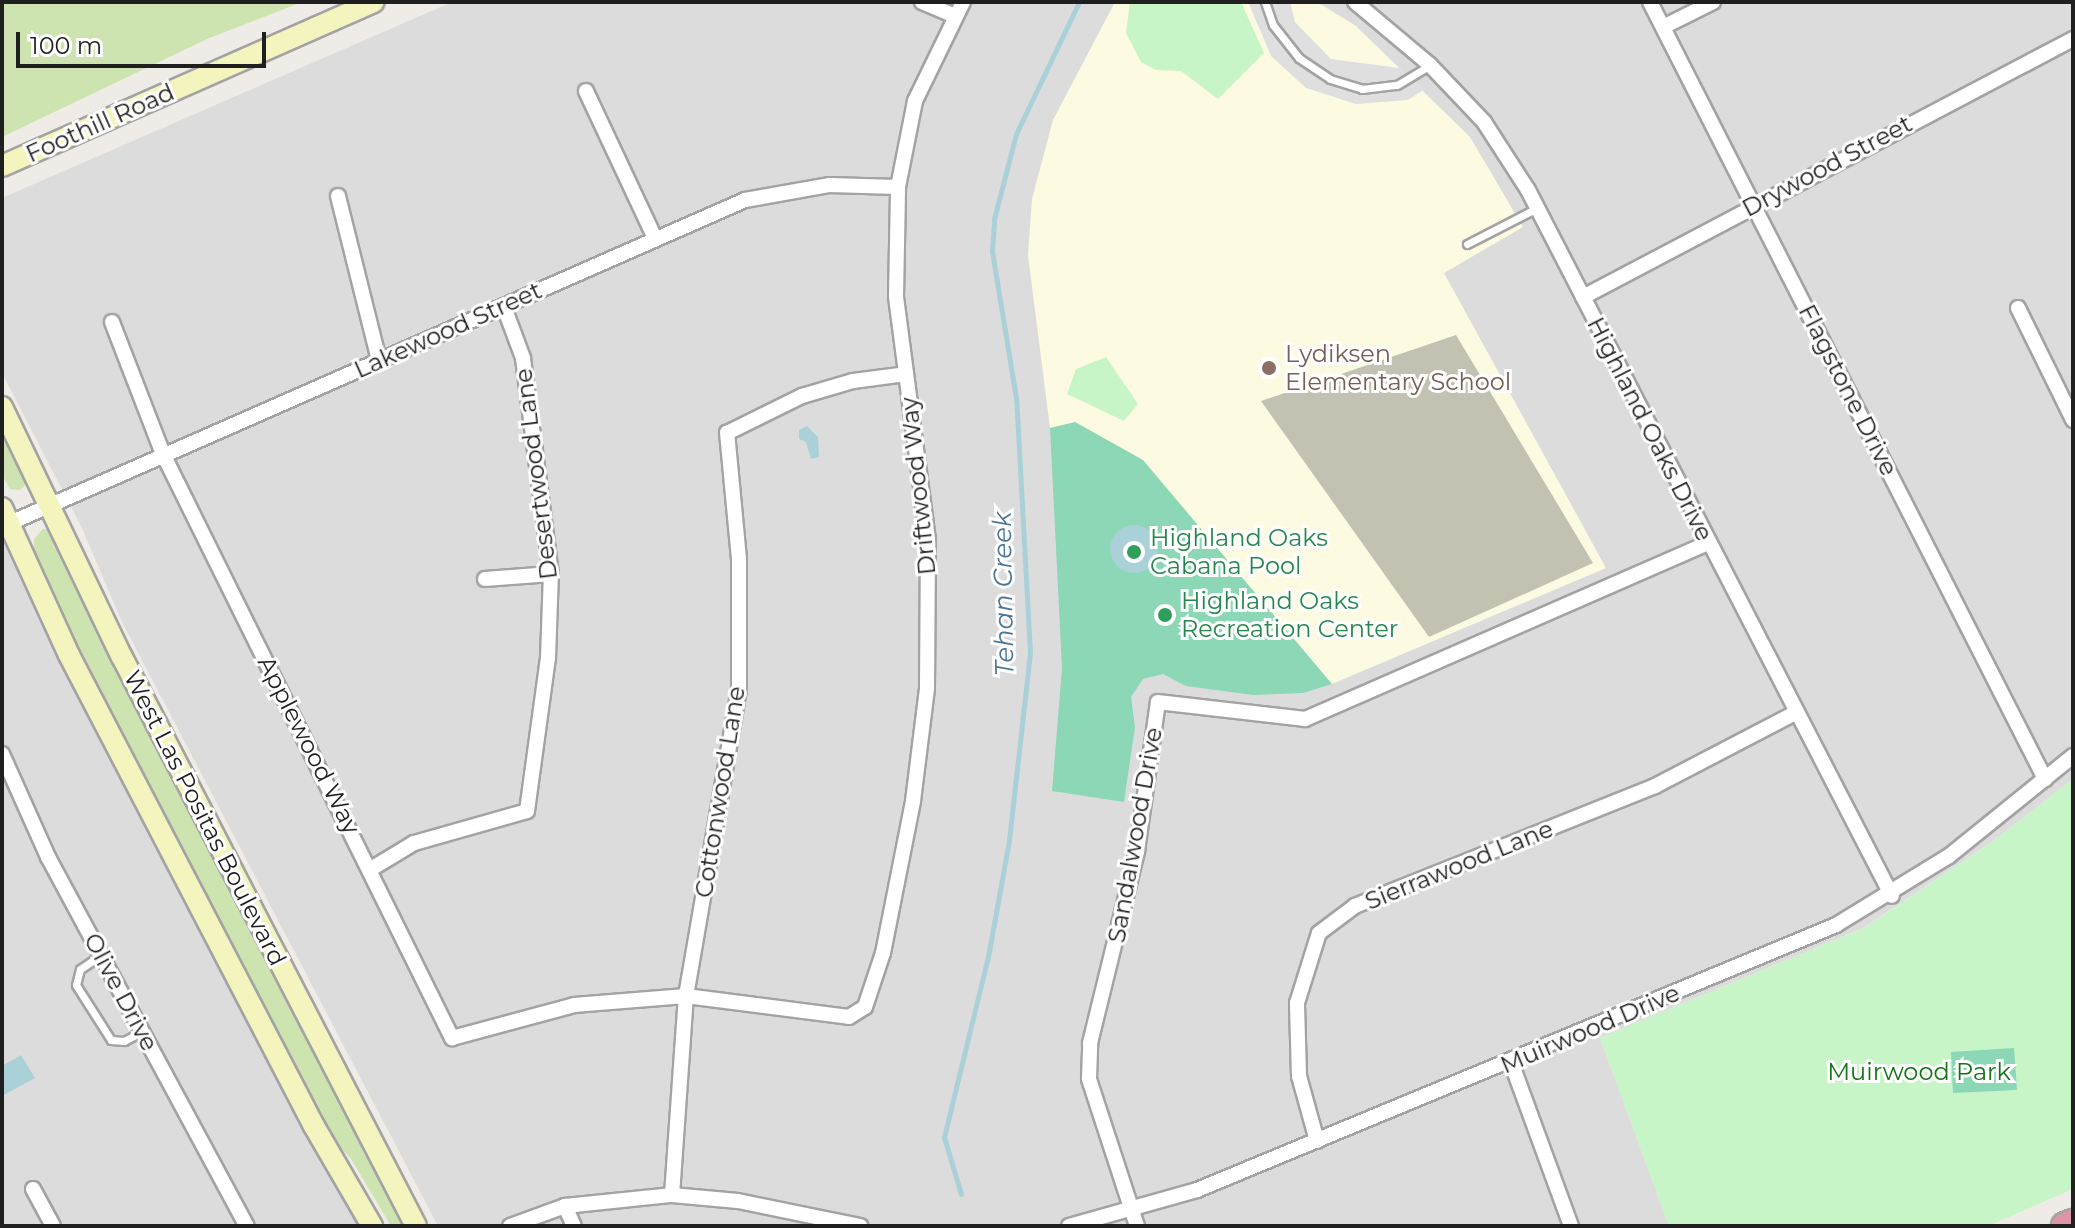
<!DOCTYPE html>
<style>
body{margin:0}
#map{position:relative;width:2075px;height:1228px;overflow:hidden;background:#efebe6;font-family:Montserrat,sans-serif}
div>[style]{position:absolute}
.residential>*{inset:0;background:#dddcdc}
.education>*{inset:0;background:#fcfbe2}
.construction>*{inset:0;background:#c3c2b2}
.grass>*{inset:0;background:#cde4b0}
.park>*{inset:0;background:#c7f5c8}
.pitch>*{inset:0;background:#8bd7b6}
.parking>*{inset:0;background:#dfdfdf}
.water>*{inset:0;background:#aad0d8}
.round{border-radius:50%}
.stream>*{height:5px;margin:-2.5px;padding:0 2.5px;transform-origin:2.5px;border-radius:2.5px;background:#aad0d8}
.roads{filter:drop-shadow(2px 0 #a3a3a3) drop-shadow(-2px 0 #a3a3a3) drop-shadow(0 2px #a3a3a3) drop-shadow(0 -2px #a3a3a3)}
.service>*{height:7px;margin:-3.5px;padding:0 3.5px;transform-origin:3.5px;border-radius:3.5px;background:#fff}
.minor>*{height:14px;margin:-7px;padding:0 7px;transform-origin:7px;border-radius:7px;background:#fff}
.secondary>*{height:20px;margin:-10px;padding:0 10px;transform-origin:10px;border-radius:10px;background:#f4f4bf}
.motorway>*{height:26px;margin:-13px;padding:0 13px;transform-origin:13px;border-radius:13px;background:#df95a6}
.dots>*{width:22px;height:22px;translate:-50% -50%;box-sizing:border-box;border:4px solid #fff;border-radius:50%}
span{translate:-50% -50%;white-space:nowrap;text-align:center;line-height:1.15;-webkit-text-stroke:6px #fff;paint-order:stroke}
.street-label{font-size:24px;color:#1f1f1f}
.education-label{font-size:24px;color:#785e54}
.left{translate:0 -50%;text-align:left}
.leisure-label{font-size:24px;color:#27864d}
.park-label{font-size:24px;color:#157418}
.water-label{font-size:26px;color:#4c7697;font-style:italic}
.frame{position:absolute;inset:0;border:4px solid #1f1f1f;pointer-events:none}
.scale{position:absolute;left:16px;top:32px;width:250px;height:36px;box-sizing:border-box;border:4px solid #1f1f1f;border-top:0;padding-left:10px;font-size:24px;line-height:28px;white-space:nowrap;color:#1f1f1f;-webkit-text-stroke:6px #fff;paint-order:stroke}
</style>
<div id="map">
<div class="residential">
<i style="clip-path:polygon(452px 2px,2073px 2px,2073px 779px,1989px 844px,1863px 928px,1600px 1038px,1669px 1226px,438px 1226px,121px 620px,82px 528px,2px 373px,2px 198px)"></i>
<i style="clip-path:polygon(2px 533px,361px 1226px,2px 1226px)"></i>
</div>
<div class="education">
<i style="clip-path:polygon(1115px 2px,1317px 2px,1356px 26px,1470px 137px,1523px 227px,1444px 273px,1606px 568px,1332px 684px,1050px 428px,1028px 255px,1032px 199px,1053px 120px)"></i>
</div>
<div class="construction">
<i style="clip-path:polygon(1456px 335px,1593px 563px,1429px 637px,1261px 401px)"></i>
</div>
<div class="grass">
<i style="clip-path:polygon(2px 2px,302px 2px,207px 39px,2px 137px)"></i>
<i style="clip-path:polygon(2px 423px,28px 482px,20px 490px,10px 489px,2px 475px)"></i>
<i style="clip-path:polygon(43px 529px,53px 529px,408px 1226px,391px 1226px,351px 1159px,321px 1126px,71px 645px,34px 555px,34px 539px)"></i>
</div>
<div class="park">
<i style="clip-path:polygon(1130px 2px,1241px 2px,1264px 53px,1218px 99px,1181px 71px,1156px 70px,1141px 62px,1126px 33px)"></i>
<i style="clip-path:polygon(1106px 357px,1138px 404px,1124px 421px,1067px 394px,1076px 369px)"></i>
<i style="clip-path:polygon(2073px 779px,2073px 1189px,1988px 1226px,1669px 1226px,1600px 1038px,1864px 928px,1989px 844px)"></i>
</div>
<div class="pitch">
<i style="clip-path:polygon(1075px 422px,1143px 460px,1332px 684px,1303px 693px,1253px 695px,1186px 686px,1163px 674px,1143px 679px,1131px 697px,1135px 727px,1124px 802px,1052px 791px,1062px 668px,1050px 428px)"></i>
<i style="clip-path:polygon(2014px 1048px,2017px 1090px,1953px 1093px,1951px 1052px)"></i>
</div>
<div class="parking">
<i style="clip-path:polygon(1248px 2px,1290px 2px,1295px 22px,1331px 59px,1399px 68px,1425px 89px,1408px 100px,1356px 104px,1306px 88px,1271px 56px)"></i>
</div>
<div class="water">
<i style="clip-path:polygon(807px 426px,818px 437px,819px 457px,811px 459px,806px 442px,799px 439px,799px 430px)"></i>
<i class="round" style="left:1110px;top:525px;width:48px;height:48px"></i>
<i style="clip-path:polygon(21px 1055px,35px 1078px,2px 1096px,2px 1066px)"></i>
</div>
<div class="stream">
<i style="left:961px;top:1194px;width:59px;rotate:-106.6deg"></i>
<i style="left:944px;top:1137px;width:185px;rotate:-76.3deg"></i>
<i style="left:988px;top:957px;width:119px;rotate:-79.8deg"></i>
<i style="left:1009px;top:840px;width:188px;rotate:-83.6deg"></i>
<i style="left:1030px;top:653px;width:255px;rotate:-93.1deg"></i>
<i style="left:1016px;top:398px;width:149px;rotate:-99.3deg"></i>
<i style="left:992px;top:251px;width:32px;rotate:-86deg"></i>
<i style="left:994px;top:219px;width:88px;rotate:-75.5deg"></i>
<i style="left:1016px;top:134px;width:146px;rotate:-64.5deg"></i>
</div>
<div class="roads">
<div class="service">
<i style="left:1265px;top:2px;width:24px;rotate:71deg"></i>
<i style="left:1273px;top:25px;width:42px;rotate:51.8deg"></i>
<i style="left:1299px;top:58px;width:37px;rotate:34deg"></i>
<i style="left:1330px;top:79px;width:34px;rotate:17deg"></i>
<i style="left:1362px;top:89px;width:35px;rotate:-7deg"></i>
<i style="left:1397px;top:85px;width:37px;rotate:-31deg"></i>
<i style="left:1467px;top:244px;width:79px;rotate:-27.2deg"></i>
<i style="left:101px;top:955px;width:25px;rotate:146deg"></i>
<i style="left:80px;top:969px;width:16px;rotate:104deg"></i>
<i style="left:76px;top:985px;width:65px;rotate:57.5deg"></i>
<i style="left:111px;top:1040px;width:13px;rotate:4deg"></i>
<i style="left:124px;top:1041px;width:19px;rotate:-28deg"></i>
</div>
<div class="minor">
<i style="left:922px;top:2px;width:36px;rotate:23deg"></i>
<i style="left:1355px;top:2px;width:98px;rotate:40deg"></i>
<i style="left:1430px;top:65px;width:79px;rotate:46.5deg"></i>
<i style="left:1484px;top:122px;width:81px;rotate:57.1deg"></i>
<i style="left:1528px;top:190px;width:794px;rotate:62.73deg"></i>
<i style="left:1650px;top:2px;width:872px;rotate:63.05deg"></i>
<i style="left:1663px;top:27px;width:56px;rotate:-26.6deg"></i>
<i style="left:586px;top:91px;width:160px;rotate:64.9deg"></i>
<i style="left:338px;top:196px;width:170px;rotate:76deg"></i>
<i style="left:1583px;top:297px;width:554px;rotate:-27.77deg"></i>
<i style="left:2018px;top:308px;width:125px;rotate:63.8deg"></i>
<i style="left:112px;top:322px;width:142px;rotate:68.9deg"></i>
<i style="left:163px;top:454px;width:652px;rotate:63.67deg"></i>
<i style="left:452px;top:1038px;width:126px;rotate:-15.1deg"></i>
<i style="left:574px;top:1005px;width:112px;rotate:-4.6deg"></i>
<i style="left:686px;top:996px;width:164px;rotate:7.3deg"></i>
<i style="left:849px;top:1017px;width:19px;rotate:-32deg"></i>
<i style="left:865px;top:1007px;width:57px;rotate:-71.6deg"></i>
<i style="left:883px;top:953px;width:155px;rotate:-78.8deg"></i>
<i style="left:913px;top:801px;width:114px;rotate:-82.9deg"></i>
<i style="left:927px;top:688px;width:148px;rotate:-89.6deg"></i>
<i style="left:928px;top:540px;width:246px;rotate:-97.5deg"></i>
<i style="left:896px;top:296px;width:109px;rotate:-88.9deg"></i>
<i style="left:898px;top:187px;width:88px;rotate:-78.8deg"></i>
<i style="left:915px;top:101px;width:110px;rotate:-64.1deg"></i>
<i style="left:10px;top:523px;width:803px;rotate:-23.72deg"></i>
<i style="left:745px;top:200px;width:85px;rotate:-10.1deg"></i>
<i style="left:829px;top:185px;width:69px;rotate:1.7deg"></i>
<i style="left:485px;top:579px;width:66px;rotate:-4.3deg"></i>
<i style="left:2px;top:754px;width:113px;rotate:65.9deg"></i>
<i style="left:48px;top:857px;width:419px;rotate:61.7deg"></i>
<i style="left:371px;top:869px;width:50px;rotate:-31.2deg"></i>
<i style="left:414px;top:843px;width:117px;rotate:-15.8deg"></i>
<i style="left:527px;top:811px;width:154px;rotate:-82.2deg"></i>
<i style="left:548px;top:658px;width:84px;rotate:-88deg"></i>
<i style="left:551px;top:574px;width:218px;rotate:-97.4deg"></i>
<i style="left:523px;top:358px;width:54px;rotate:-110.4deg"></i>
<i style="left:1511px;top:1062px;width:175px;rotate:69.9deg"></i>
<i style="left:1317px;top:1141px;width:67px;rotate:-105.5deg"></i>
<i style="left:1299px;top:1076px;width:73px;rotate:-91.6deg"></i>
<i style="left:1297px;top:1003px;width:73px;rotate:-72.6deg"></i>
<i style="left:1319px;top:933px;width:45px;rotate:-36.9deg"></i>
<i style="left:1355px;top:906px;width:323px;rotate:-21.8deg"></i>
<i style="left:1655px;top:786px;width:158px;rotate:-27.5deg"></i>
<i style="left:33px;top:1189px;width:42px;rotate:61.6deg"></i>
<i style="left:672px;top:1195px;width:199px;rotate:-86deg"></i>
<i style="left:686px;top:996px;width:311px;rotate:-80.2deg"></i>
<i style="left:739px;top:690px;width:131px;rotate:-90deg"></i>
<i style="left:739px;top:559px;width:127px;rotate:-95.4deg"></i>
<i style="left:727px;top:433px;width:84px;rotate:-26.3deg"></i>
<i style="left:802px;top:396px;width:53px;rotate:-16.4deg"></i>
<i style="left:853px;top:381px;width:53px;rotate:-7.5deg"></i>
<i style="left:565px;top:1206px;width:22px;rotate:66deg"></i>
<i style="left:510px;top:1226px;width:59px;rotate:-20deg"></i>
<i style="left:565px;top:1206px;width:108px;rotate:-5.9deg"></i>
<i style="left:672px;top:1195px;width:66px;rotate:5.2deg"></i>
<i style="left:738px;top:1201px;width:125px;rotate:11.6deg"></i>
<i style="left:1069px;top:1226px;width:133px;rotate:-15.7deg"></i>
<i style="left:1197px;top:1190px;width:692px;rotate:-22.52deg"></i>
<i style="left:1836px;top:925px;width:132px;rotate:-31.4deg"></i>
<i style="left:1949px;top:856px;width:159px;rotate:-38.9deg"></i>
<i style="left:1137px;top:1226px;width:155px;rotate:-108.1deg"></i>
<i style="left:1089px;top:1079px;width:36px;rotate:-88deg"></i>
<i style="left:1090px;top:1043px;width:198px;rotate:-76.2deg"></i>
<i style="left:1137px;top:851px;width:150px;rotate:-82deg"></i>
<i style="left:1158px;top:702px;width:148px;rotate:6.6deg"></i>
<i style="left:1305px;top:719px;width:440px;rotate:-23.6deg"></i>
</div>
<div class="secondary">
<i style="left:2px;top:166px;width:406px;rotate:-23.8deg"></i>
<i style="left:2px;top:407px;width:277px;rotate:64.4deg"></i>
<i style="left:122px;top:657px;width:640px;rotate:62.67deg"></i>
<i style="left:2px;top:508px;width:162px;rotate:65.5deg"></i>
<i style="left:69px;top:655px;width:531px;rotate:62.52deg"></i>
<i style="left:314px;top:1126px;width:116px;rotate:59.9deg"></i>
</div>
<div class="motorway">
<i style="left:2065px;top:1226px;width:9px;rotate:-21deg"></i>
</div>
</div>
<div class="dots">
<i style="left:1269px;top:368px;background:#8d6e63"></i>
<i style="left:1134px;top:552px;background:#2e9e5b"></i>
<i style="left:1165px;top:615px;background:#2e9e5b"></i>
</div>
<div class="street-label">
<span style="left:100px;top:123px;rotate:-24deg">Foothill Road</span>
<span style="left:1827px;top:166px;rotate:-28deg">Drywood Street</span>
<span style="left:448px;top:330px;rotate:-24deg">Lakewood Street</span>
<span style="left:1848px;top:390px;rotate:63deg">Flagstone Drive</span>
<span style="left:1650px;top:429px;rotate:63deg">Highland Oaks Drive</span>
<span style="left:536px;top:474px;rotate:-97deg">Desertwood Lane</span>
<span style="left:918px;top:486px;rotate:-96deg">Driftwood Way</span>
<span style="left:309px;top:745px;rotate:63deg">Applewood Way</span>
<span style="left:720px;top:792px;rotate:-81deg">Cottonwood Lane</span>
<span style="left:205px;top:818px;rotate:63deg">West Las Positas Boulevard</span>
<span style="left:1135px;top:835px;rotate:-80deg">Sandalwood Drive</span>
<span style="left:1459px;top:865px;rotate:-22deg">Sierrawood Lane</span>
<span style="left:121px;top:992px;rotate:62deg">Olive Drive</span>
<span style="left:1590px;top:1029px;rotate:-23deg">Muirwood Drive</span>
</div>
<div class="education-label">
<span class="left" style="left:1285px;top:368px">Lydiksen<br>Elementary School</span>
</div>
<div class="leisure-label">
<span class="left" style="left:1150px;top:552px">Highland Oaks<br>Cabana Pool</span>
<span class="left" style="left:1181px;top:615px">Highland Oaks<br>Recreation Center</span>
</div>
<div class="park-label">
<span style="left:1919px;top:1072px">Muirwood Park</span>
</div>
<div class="water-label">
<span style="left:1004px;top:594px;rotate:-91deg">Tehan Creek</span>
</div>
<div class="frame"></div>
<div class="scale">100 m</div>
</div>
